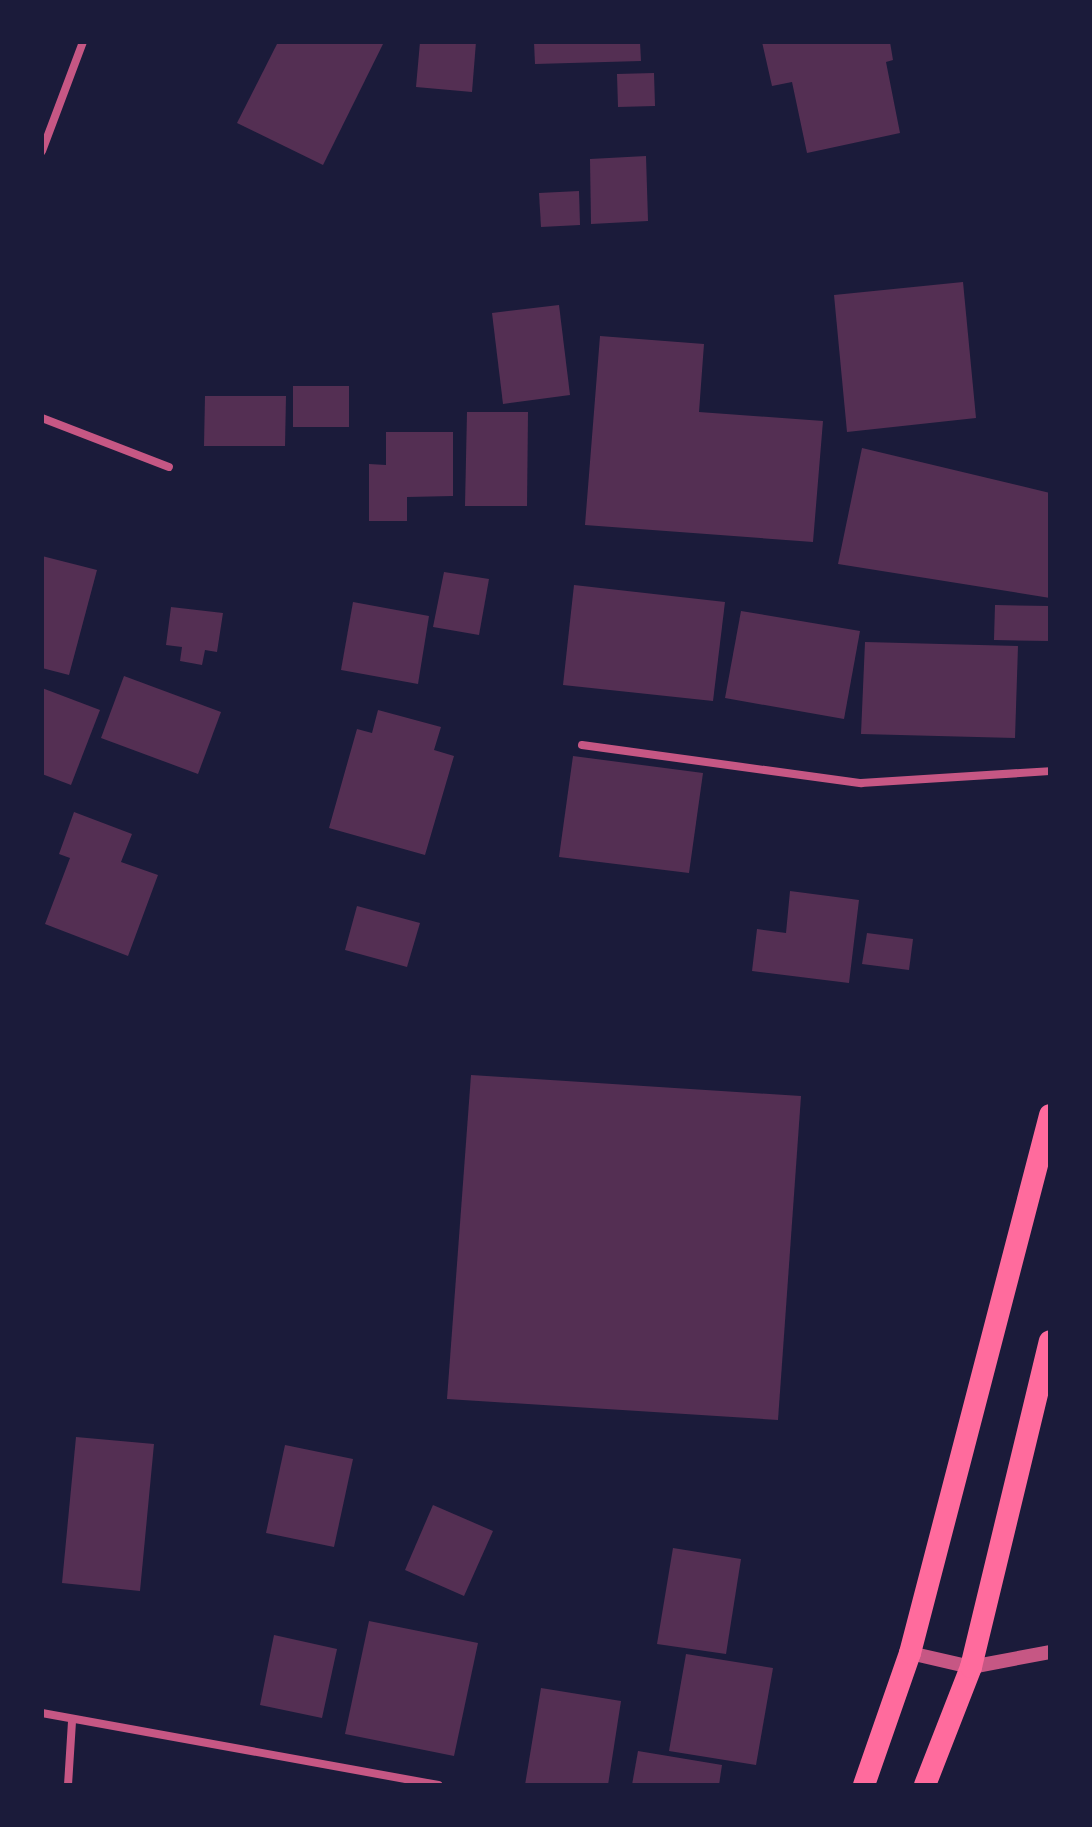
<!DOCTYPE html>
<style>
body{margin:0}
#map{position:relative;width:1092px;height:1827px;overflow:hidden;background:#1b1b3a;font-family:"Libre Baskerville",serif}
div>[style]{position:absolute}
.building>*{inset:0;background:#542f53}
.minor>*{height:8px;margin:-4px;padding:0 4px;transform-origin:4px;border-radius:4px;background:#c65784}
.tertiary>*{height:14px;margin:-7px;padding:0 7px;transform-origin:7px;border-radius:7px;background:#c65784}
.trunk>*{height:22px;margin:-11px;padding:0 11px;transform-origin:11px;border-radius:11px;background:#ff6b9d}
span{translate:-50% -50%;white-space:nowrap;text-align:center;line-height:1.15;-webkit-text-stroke:6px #1b1b3a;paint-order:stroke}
.frame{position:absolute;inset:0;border:44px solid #1b1b3a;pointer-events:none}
</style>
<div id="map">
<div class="building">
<i style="clip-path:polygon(278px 42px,384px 42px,323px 165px,237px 123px)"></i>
<i style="clip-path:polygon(420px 42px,476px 42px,472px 92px,416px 87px)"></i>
<i style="clip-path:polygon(534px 42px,640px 42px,641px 61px,535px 64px)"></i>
<i style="clip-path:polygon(762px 42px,890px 42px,893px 60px,886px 62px,900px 133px,807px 153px,792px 82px,772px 86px)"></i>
<i style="clip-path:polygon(654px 73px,655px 106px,618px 107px,617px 74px)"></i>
<i style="clip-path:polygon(646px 156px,648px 221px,591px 224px,590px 159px)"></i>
<i style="clip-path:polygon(579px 191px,580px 225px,541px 227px,539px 193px)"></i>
<i style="clip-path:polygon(963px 282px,976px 418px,847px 432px,834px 295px)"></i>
<i style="clip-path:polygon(559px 305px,570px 395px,503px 404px,492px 313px)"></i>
<i style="clip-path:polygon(600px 336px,704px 344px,699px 412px,823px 421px,813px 542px,585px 525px)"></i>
<i style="clip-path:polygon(293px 386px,349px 386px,349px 427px,293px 427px)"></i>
<i style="clip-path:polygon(205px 396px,286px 396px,285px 446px,204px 446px)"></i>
<i style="clip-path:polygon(467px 412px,528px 412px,527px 506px,465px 506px)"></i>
<i style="clip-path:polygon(386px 432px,453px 432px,453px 496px,407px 497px,407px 521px,369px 521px,369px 464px,386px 465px)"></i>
<i style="clip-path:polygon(862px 448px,1050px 493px,1050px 598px,838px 564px)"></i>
<i style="clip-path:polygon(42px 556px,97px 570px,69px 675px,42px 668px)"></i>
<i style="clip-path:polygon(444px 572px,489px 579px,479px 635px,433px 627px)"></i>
<i style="clip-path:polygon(574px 585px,725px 602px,713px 701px,563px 685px)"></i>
<i style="clip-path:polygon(353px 602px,429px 616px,418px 684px,341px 670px)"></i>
<i style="clip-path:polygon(995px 605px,1050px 606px,1050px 641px,994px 640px)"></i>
<i style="clip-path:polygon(171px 607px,223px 613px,217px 652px,205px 650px,202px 665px,180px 661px,182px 647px,166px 645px)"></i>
<i style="clip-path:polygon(741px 611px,860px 631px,844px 719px,725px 698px)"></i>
<i style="clip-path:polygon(865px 642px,1018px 646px,1015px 738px,861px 734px)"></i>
<i style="clip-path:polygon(124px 676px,221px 712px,198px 774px,101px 738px)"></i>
<i style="clip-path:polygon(42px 688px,100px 710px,71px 785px,42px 774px)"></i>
<i style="clip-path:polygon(378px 710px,441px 727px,434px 750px,454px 756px,425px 855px,329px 828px,357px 729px,372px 733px)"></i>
<i style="clip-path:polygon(573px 756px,703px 773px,689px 873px,559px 857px)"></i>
<i style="clip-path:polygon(74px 812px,132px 834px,121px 862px,158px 875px,128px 956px,45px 924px,70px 858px,59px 854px)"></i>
<i style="clip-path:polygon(790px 891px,859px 900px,849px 983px,752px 971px,757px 929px,786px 933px)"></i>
<i style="clip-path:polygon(357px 906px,420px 923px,407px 967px,345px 950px)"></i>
<i style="clip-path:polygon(867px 933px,913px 939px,909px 970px,862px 964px)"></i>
<i style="clip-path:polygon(471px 1075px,801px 1096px,778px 1420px,447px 1399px)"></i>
<i style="clip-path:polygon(76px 1437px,154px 1444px,140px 1591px,62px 1583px)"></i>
<i style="clip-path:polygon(285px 1445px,353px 1459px,334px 1547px,266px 1533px)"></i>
<i style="clip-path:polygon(433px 1505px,493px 1531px,464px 1596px,405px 1570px)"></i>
<i style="clip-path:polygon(673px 1548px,741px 1559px,726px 1654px,657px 1644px)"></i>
<i style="clip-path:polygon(369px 1621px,478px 1643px,454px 1756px,345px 1734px)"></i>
<i style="clip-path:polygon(274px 1635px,337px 1649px,322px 1718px,260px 1705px)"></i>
<i style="clip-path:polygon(686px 1654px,773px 1668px,756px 1765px,669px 1751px)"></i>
<i style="clip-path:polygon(541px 1688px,621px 1701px,608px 1785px,525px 1785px)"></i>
<i style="clip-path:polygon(638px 1751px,722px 1765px,719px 1785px,632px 1785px)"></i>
</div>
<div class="minor">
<i style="left:42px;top:151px;width:116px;rotate:-69.4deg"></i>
<i style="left:42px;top:418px;width:136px;rotate:21.1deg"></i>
<i style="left:582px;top:745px;width:282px;rotate:7.8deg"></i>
<i style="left:861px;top:783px;width:189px;rotate:-3.6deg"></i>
<i style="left:42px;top:1713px;width:403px;rotate:10.3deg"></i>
<i style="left:68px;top:1785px;width:64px;rotate:-86.4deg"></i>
</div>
<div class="tertiary">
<i style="left:910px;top:1653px;width:63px;rotate:12.9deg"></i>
<i style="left:971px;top:1667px;width:80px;rotate:-10.8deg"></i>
</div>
<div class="trunk">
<i style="left:864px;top:1785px;width:140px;rotate:-70.8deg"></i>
<i style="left:910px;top:1653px;width:556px;rotate:-75.41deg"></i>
<i style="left:925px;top:1785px;width:127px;rotate:-68.7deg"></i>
<i style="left:971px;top:1667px;width:335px;rotate:-76.4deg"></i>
</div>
<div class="frame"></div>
</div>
